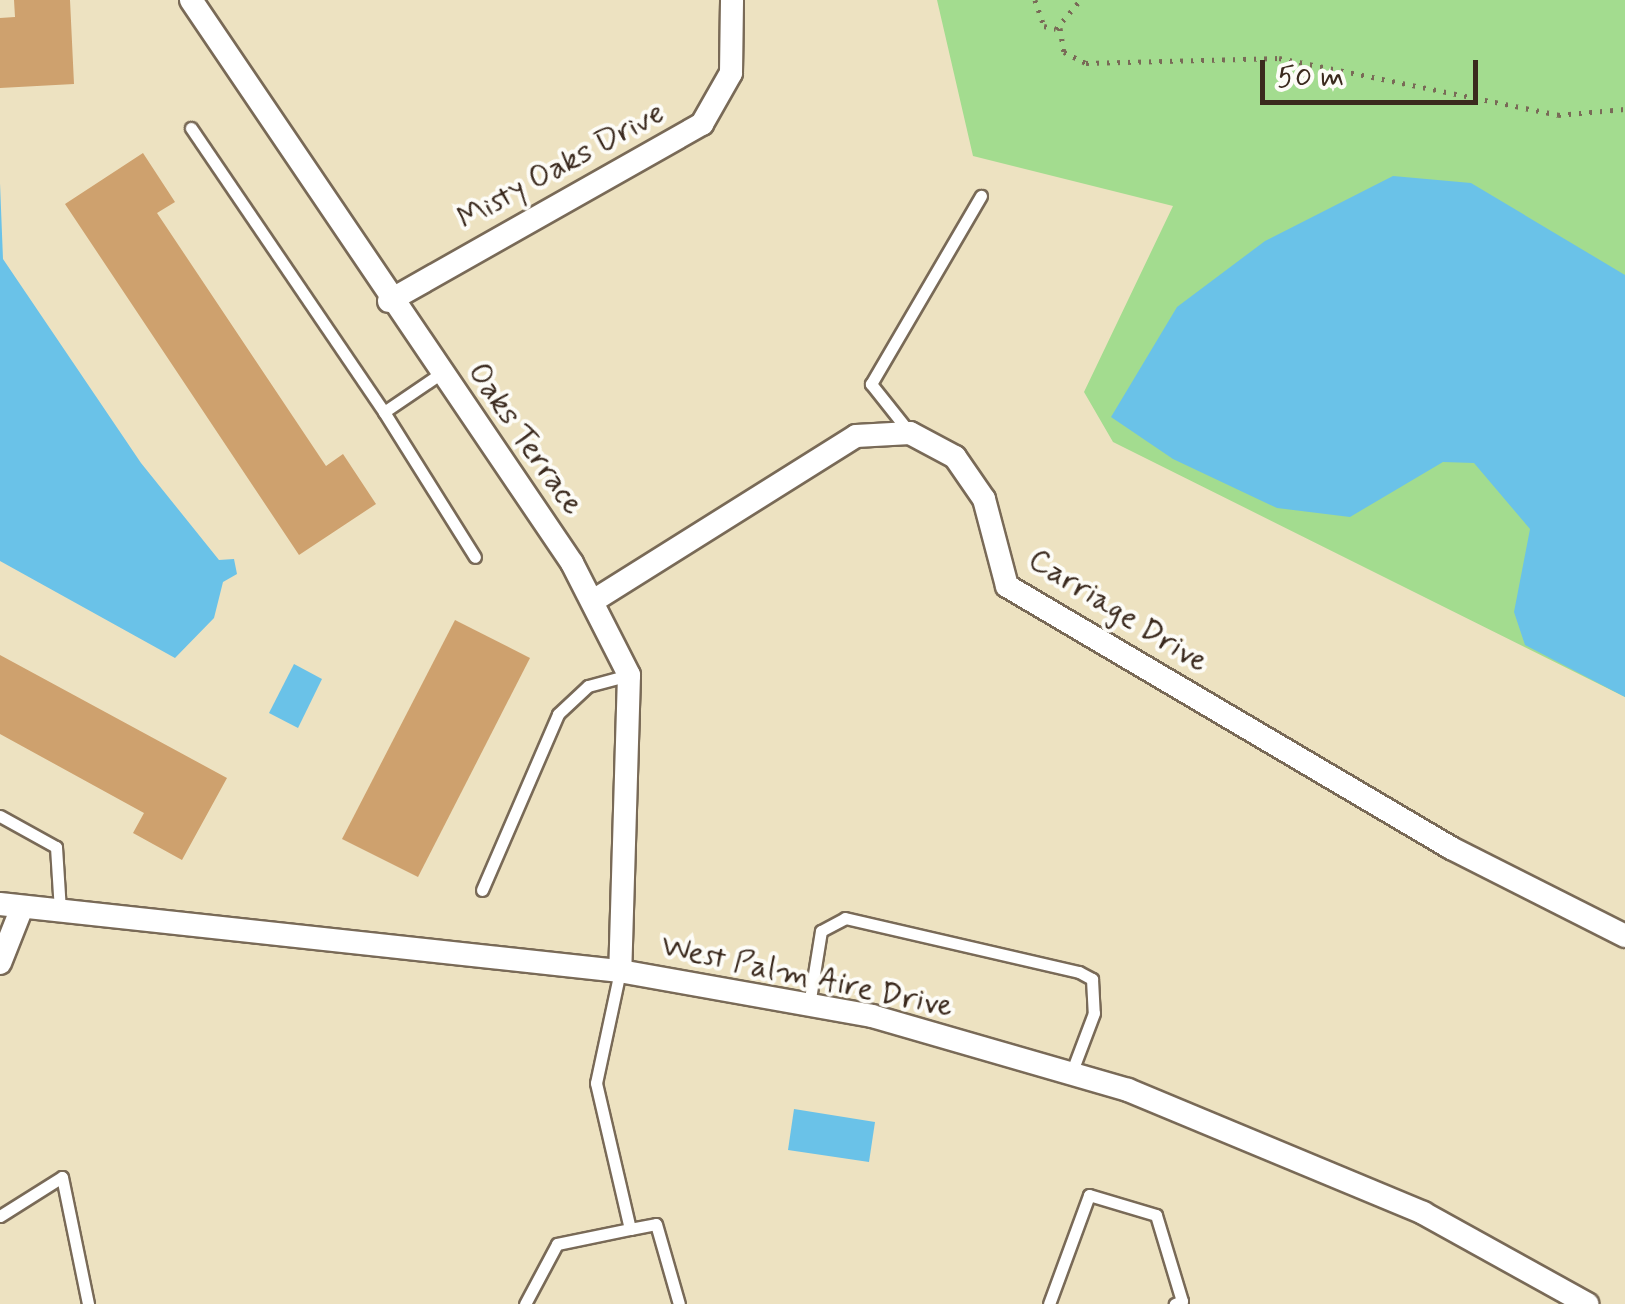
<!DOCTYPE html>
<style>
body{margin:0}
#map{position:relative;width:1625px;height:1304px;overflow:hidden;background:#ede2c1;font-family:Mynerve,sans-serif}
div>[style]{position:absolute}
.green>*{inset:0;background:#a3dc8f}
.water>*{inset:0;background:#6ac2e8}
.building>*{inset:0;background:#cea16e}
.path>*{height:5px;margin-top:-2.5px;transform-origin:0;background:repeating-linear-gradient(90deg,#796a57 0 2.5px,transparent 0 10.5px)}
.roads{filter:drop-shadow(2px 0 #796a57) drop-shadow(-2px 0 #796a57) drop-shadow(0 2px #796a57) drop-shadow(0 -2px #796a57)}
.service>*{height:11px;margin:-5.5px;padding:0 5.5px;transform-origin:5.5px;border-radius:5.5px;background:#fff}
.minor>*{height:22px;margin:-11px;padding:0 11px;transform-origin:11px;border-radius:11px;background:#fff}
span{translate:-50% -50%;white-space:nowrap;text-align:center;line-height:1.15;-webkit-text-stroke:8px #fdfcf7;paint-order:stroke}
.street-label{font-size:32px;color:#3b2a1e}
.scale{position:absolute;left:1260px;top:60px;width:218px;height:45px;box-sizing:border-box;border:5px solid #3b2a1e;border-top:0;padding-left:12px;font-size:30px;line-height:35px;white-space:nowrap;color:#3b2a1e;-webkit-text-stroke:8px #fdfcf7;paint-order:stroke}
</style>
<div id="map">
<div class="green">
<i style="clip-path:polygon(937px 0,1625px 0,1625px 697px,1113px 442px,1084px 392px,1173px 206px,973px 156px)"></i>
</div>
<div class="water">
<i style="clip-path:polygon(1393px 176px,1471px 183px,1625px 275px,1625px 697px,1525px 645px,1514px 612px,1530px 529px,1474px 463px,1443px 462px,1350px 517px,1277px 508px,1173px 459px,1111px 417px,1177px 307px,1265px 241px)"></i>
<i style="clip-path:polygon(0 183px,3px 259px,141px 463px,219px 560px,234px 559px,237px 574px,223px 582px,214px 618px,175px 658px,0 561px)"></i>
<i style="clip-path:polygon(294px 664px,322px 679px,298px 728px,269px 713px)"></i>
<i style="clip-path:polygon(794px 1109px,875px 1122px,869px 1162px,788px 1150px)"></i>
</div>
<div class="building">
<i style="clip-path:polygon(14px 0,70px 0,74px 84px,0 88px,0 18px,15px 17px)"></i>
<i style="clip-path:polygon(143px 153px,175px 202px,157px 213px,326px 466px,343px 454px,376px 504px,299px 555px,65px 204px)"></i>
<i style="clip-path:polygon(455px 620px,530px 658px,418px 877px,342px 839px)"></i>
<i style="clip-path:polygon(0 655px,227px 778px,182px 860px,133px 833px,144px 813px,0 734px)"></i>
</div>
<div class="path">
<i style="left:1035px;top:0;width:28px;rotate:71deg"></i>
<i style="left:1044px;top:26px;width:12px;rotate:14deg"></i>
<i style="left:1056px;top:29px;width:38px;rotate:-50deg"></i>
<i style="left:1060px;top:28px;width:24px;rotate:81deg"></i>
<i style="left:1064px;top:52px;width:25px;rotate:27deg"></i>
<i style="left:1086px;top:63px;width:193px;rotate:-1.5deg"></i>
<i style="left:1279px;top:58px;width:285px;rotate:11.5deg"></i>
<i style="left:1558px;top:115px;width:67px;rotate:-5.1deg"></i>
</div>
<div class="roads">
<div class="service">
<i style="left:191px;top:128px;width:343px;rotate:55.8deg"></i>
<i style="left:384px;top:412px;width:68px;rotate:-34.2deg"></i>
<i style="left:384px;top:412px;width:171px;rotate:57.9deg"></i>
<i style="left:910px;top:433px;width:63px;rotate:-128.5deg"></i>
<i style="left:871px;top:384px;width:218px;rotate:-59.7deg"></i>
<i style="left:0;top:816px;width:64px;rotate:29deg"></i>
<i style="left:56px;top:847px;width:63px;rotate:86.4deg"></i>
<i style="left:482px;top:890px;width:192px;rotate:-66.6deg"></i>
<i style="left:558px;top:714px;width:41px;rotate:-43deg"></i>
<i style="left:588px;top:686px;width:42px;rotate:-15deg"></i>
<i style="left:809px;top:1005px;width:75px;rotate:-80.8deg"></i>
<i style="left:821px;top:931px;width:27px;rotate:-28deg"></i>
<i style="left:845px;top:918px;width:240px;rotate:13deg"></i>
<i style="left:1079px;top:972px;width:15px;rotate:28deg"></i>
<i style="left:1092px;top:979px;width:34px;rotate:87deg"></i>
<i style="left:1094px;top:1013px;width:65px;rotate:110.7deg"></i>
<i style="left:0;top:1216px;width:73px;rotate:-32.2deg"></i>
<i style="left:62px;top:1177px;width:130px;rotate:78.4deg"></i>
<i style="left:630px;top:1229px;width:26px;rotate:-11deg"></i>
<i style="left:656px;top:1224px;width:83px;rotate:74deg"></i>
<i style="left:525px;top:1304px;width:68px;rotate:-61.9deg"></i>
<i style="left:557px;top:1244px;width:75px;rotate:-11.6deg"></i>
<i style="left:630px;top:1229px;width:150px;rotate:-103.1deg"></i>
<i style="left:596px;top:1083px;width:115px;rotate:-77.9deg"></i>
<i style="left:1049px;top:1304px;width:116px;rotate:-69.8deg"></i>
<i style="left:1089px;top:1195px;width:70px;rotate:16.6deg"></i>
<i style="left:1156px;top:1215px;width:90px;rotate:73.2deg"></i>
<i style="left:1182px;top:1301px;width:8px;rotate:157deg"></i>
</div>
<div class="minor">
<i style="left:191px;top:0;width:680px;rotate:55.91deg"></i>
<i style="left:572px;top:563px;width:126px;rotate:63deg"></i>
<i style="left:629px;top:675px;width:296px;rotate:91.7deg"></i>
<i style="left:389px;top:301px;width:360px;rotate:-29.5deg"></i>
<i style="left:702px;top:124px;width:59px;rotate:-60.4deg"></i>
<i style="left:731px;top:73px;width:73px;rotate:-89.2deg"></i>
<i style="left:593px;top:601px;width:310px;rotate:-32.1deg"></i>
<i style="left:856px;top:436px;width:54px;rotate:-3.2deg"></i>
<i style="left:910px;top:433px;width:51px;rotate:28.1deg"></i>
<i style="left:955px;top:457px;width:51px;rotate:55.4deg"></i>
<i style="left:984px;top:499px;width:90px;rotate:75.2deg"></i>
<i style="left:1007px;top:586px;width:516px;rotate:30.54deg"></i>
<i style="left:1451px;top:848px;width:195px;rotate:26.8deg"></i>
<i style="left:0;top:904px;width:624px;rotate:6.17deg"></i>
<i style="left:620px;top:971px;width:256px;rotate:10.1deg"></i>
<i style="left:872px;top:1016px;width:266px;rotate:16.1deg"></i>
<i style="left:1128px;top:1090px;width:320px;rotate:22.6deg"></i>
<i style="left:1423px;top:1213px;width:188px;rotate:29deg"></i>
<i style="left:0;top:963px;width:57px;rotate:-68.4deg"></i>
</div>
</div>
<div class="street-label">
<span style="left:561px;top:166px;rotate:-29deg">Misty Oaks Drive</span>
<span style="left:525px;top:439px;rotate:55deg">Oaks Terrace</span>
<span style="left:1118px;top:611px;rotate:32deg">Carriage Drive</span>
<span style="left:807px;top:977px;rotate:12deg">West Palm Aire Drive</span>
</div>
<div class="scale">50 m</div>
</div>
